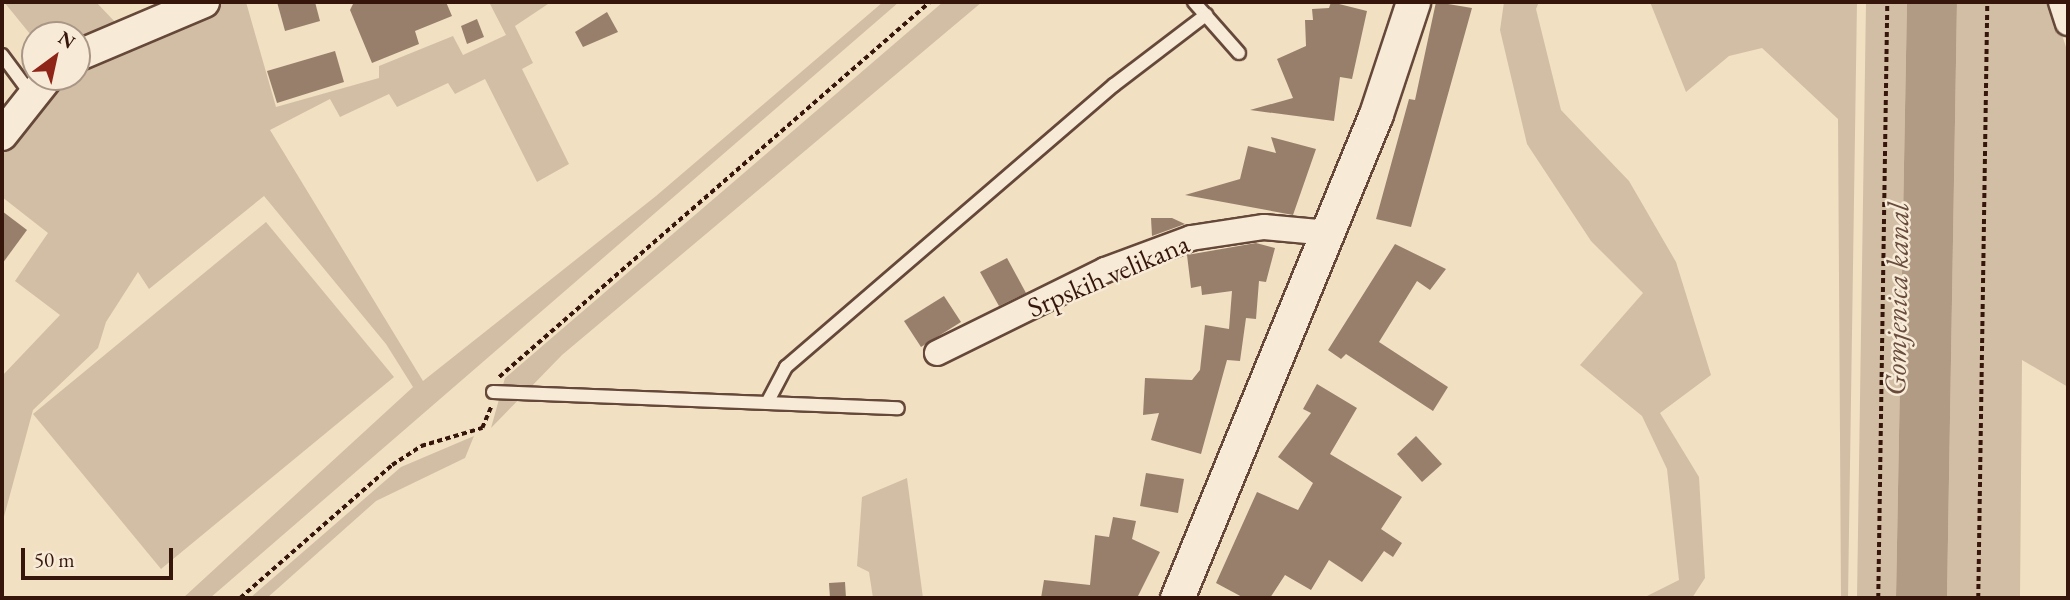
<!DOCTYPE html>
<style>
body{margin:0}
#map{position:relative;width:2070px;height:600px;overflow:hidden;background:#f2e0c3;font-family:"EB Garamond",serif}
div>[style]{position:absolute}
.green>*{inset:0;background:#d2bea4}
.water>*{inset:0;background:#b29b84}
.building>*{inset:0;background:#987f6b}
.path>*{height:3.5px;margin-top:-1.75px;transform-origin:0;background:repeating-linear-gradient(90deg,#36160b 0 5px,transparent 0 8.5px)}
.roads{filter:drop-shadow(2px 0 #654839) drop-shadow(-2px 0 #654839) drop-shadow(0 2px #654839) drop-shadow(0 -2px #654839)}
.service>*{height:12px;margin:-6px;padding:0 6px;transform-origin:6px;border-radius:6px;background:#f7ebd8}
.minor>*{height:24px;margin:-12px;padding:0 12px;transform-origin:12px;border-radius:12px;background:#f7ebd8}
.tertiary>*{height:30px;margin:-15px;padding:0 15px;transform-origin:15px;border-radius:15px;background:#f7ebd8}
.secondary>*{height:33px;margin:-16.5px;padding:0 16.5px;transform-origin:16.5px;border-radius:16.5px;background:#f7ebd8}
span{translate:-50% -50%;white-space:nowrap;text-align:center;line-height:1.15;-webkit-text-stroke:5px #f7ebd8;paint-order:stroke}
.street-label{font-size:28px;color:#36160b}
.water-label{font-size:30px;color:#684b3b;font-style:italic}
.frame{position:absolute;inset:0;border:4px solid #36160b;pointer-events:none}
.north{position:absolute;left:21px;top:21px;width:70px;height:70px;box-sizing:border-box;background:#f7ebd8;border:2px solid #aa9686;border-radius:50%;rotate:33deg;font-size:19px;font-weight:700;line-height:28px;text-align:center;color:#36160b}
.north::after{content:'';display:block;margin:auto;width:24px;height:32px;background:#8f2418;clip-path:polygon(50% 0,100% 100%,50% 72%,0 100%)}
.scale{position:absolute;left:21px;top:548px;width:152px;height:32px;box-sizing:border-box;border:4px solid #36160b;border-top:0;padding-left:9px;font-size:21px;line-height:24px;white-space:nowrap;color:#36160b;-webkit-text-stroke:5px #f7ebd8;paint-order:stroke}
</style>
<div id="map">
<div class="green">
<i style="clip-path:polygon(4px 2px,96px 2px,116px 23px,77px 43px,77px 35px,35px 35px,35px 40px)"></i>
<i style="clip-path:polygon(218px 2px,246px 2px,276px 107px,379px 78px,379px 66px,453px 36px,463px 55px,506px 35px,489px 2px,551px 2px,515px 26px,533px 63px,522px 69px,569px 164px,537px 182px,485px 79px,455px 94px,448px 83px,397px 107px,389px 94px,340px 117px,330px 99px,270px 130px,423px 381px,656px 196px,883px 2px,899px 2px,210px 598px,183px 598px,413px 387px,386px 344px,264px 196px,149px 289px,138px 272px,106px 322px,98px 348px,33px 410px,2px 524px,2px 376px,60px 315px,15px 281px,48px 233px,2px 197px,2px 147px,59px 77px,77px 77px,77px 64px)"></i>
<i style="clip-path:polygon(943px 2px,982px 2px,562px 355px,491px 428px,505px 378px)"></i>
<i style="clip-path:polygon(1504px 2px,1539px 2px,1536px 9px,1561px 110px,1629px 181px,1676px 262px,1711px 375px,1660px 413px,1699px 477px,1705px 578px,1692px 598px,1643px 598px,1679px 580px,1667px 469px,1642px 416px,1580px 365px,1643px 293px,1591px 241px,1527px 144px,1500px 30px)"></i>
<i style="clip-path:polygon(1650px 2px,1857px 2px,1848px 598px,1841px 598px,1838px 119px,1762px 48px,1729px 56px,1686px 92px)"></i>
<i style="clip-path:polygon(1866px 2px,1907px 2px,1896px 598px,1857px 598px)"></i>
<i style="clip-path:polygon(1957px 2px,2051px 2px,2068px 53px,2068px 387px,2022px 360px,2020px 598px,1947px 598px)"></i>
<i style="clip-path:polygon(266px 222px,394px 377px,161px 569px,33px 414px)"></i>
<i style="clip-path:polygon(474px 436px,465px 458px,376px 501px,267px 598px,250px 598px,401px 467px)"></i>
<i style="clip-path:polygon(907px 478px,923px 598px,873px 598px,869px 572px,857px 566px,862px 497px)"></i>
</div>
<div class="water">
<i style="clip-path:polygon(1907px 2px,1957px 2px,1947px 598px,1896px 598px)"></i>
</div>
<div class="building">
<i style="clip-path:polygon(277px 2px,315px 2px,320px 21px,285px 31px)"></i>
<i style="clip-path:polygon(354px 2px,446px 2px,452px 16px,415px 31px,419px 44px,372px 63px,350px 10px)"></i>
<i style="clip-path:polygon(1331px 2px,1367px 11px,1352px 79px,1340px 77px,1334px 121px,1250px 110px,1293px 98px,1277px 59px,1306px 46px,1305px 20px,1313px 20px,1312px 9px,1329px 8px)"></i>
<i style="clip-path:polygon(1436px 2px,1472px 8px,1411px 227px,1376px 219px,1409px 99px,1415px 100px)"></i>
<i style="clip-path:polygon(607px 12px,618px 32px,583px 47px,575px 32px)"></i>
<i style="clip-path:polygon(477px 19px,484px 37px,467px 44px,461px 26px)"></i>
<i style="clip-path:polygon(335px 51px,344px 82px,277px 103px,267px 71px)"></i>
<i style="clip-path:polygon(1271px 137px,1316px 149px,1293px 215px,1185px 195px,1240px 179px,1248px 146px,1276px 153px)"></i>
<i style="clip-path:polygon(2px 211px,27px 230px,2px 264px)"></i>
<i style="clip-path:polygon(1151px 218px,1172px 218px,1185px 224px,1152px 236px)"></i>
<i style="clip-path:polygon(1256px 243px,1275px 248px,1266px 282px,1259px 281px,1256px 319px,1246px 318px,1240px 361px,1227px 360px,1201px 454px,1151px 440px,1159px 413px,1143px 415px,1145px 378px,1192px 380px,1200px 370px,1205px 325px,1229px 329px,1232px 291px,1202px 295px,1201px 286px,1191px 288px,1187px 255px)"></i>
<i style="clip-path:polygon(1395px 244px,1446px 269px,1430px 290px,1417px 281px,1379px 342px,1448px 387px,1433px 411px,1346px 354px,1341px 359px,1328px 350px)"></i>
<i style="clip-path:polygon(1007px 258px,1026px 293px,999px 306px,980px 272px)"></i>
<i style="clip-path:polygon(944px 296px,961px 322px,921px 347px,904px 321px)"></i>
<i style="clip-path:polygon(1317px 384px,1357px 408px,1330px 454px,1402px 497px,1381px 529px,1402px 543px,1393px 557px,1384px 551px,1362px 582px,1329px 560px,1311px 590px,1285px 575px,1270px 598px,1244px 598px,1216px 583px,1257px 492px,1298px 510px,1313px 483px,1278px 457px,1311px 413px,1303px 409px)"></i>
<i style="clip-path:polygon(1416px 436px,1442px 464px,1422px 482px,1397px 454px)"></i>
<i style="clip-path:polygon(1146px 473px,1184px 479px,1178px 513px,1140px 506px)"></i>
<i style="clip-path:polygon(1113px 517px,1136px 521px,1132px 539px,1160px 552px,1137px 598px,1041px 598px,1044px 580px,1090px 585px,1095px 535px,1109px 537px)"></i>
<i style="clip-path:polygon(845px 582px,846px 598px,830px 598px,829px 583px)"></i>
</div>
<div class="path">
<i style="left:499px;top:377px;width:571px;rotate:-41.03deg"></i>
<i style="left:240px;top:598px;width:202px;rotate:-41.2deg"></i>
<i style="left:392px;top:465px;width:35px;rotate:-33deg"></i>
<i style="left:421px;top:446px;width:64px;rotate:-16.4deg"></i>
<i style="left:482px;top:428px;width:23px;rotate:-67deg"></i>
<i style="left:1878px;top:598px;width:596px;rotate:-89.13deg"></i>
<i style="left:1978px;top:598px;width:596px;rotate:-89.13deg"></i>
</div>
<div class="roads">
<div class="service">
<i style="left:1194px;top:2px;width:68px;rotate:48.6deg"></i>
<i style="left:2px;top:55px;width:49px;rotate:53.4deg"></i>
<i style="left:493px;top:392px;width:405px;rotate:2.3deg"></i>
<i style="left:767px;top:403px;width:41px;rotate:-62.2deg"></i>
<i style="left:786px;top:367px;width:433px;rotate:-40.7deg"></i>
<i style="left:1114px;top:85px;width:116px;rotate:-37.3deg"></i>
</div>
<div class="minor">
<i style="left:2061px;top:2px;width:22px;rotate:72deg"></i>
<i style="left:937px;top:353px;width:187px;rotate:-26.3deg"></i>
<i style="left:1105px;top:270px;width:92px;rotate:-20.4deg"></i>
<i style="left:1191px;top:238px;width:74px;rotate:-8.6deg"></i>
<i style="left:1264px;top:227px;width:65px;rotate:5.3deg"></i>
</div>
<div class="tertiary">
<i style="left:77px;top:56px;width:138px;rotate:-23deg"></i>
<i style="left:2px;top:135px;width:74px;rotate:-51.6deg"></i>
</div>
<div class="secondary">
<i style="left:1177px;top:598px;width:523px;rotate:-67.65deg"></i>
<i style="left:1376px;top:114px;width:118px;rotate:-71.7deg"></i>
</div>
</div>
<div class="street-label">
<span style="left:1108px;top:275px;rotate:-23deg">Srpskih velikana</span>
</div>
<div class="water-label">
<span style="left:1897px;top:299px;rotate:-89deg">Gomjenica kanal</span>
</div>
<div class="frame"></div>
<div class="north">N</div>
<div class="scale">50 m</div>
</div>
